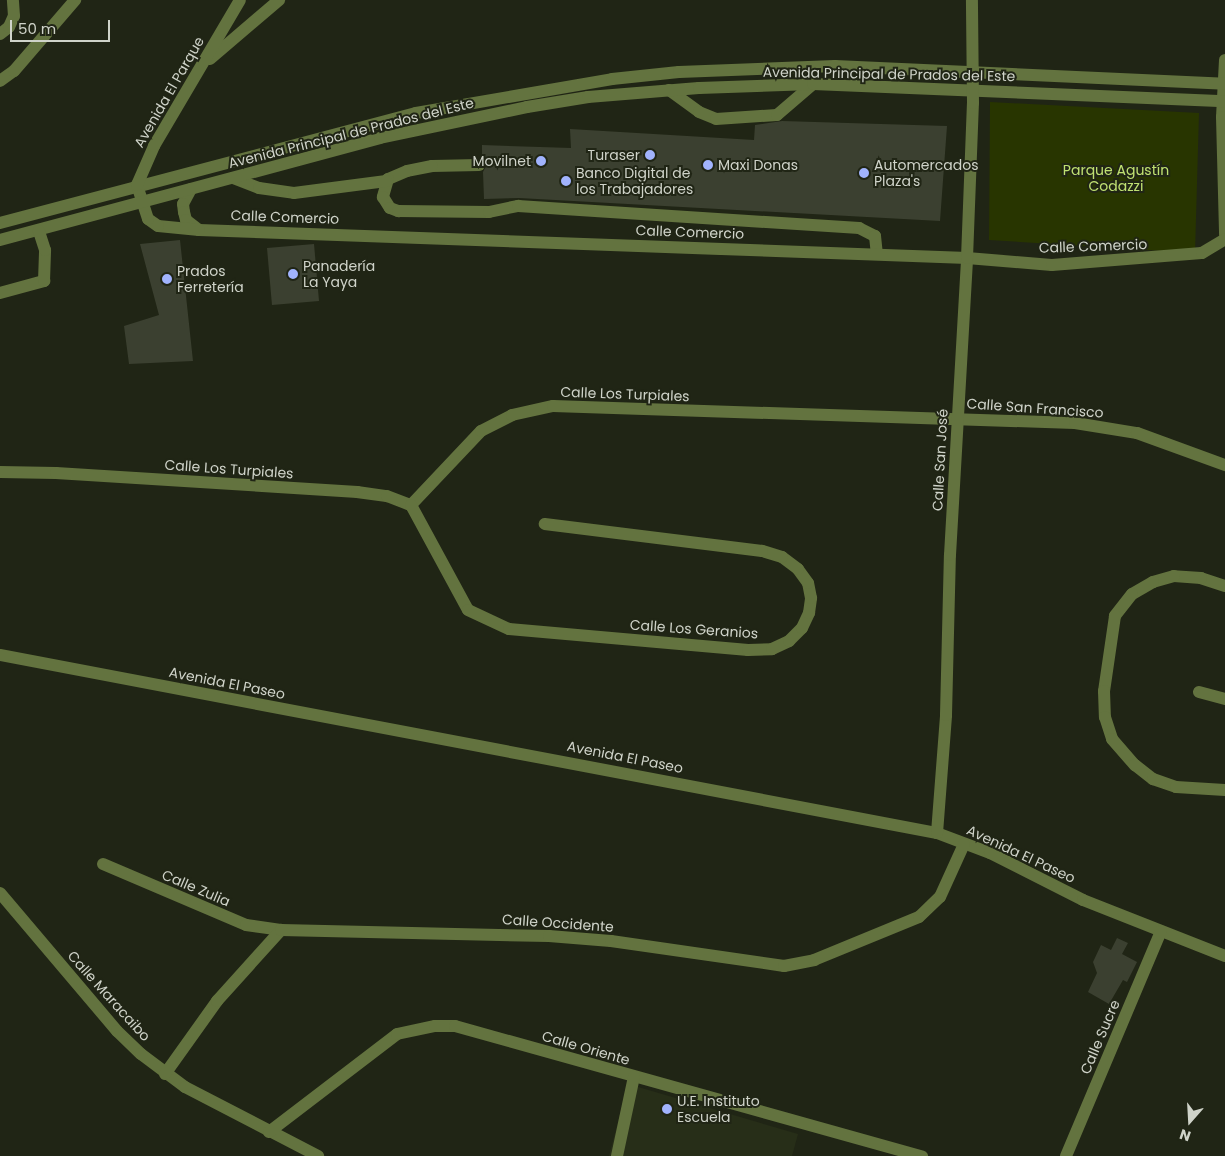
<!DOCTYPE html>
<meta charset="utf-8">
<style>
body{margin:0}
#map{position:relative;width:1225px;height:1156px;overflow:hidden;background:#202515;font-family:Poppins,sans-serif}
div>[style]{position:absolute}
.built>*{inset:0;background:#272e18}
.green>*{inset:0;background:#283500}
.building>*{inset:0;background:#3b4030}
.minor>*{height:12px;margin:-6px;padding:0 6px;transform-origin:6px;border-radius:6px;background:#63733f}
.dots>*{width:14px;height:14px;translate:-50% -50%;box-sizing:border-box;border:2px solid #202515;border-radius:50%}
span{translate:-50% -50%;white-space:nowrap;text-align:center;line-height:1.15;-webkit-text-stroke:4px #202515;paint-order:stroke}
.street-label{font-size:14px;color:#cfd3c9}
.poi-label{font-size:14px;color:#cfd3c9}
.right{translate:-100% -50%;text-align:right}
.left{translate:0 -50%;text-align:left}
.park-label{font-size:14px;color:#bfe071}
.north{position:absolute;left:1165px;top:1096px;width:50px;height:50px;-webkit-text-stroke:4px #202515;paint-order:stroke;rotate:199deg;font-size:14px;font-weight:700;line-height:20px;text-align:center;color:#cfd3c9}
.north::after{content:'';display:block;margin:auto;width:18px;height:22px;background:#cfd3c9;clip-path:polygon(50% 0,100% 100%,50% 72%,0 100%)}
.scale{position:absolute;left:10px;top:20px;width:100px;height:22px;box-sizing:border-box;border:2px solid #cfd3c9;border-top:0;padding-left:6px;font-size:15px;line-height:18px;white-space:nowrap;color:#cfd3c9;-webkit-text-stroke:4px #202515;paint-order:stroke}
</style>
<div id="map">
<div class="built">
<i style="clip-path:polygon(628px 1084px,798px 1134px,792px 1156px,609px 1156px)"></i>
</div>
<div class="green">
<i style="clip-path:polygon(990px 102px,1199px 113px,1195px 253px,989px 240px)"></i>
</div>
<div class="building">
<i style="clip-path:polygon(782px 121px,947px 126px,940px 221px,519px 198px,484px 199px,483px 172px,487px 164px,482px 158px,482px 145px,571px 148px,570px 129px,754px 140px,755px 125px)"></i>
<i style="clip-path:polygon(180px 240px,193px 361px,129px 364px,124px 326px,159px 315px,140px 244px)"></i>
<i style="clip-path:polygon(314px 244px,319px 301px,272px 305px,267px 248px)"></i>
<i style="clip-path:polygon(1117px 938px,1128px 943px,1122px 954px,1137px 962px,1127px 982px,1123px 980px,1109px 1004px,1088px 992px,1097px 973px,1093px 962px,1101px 945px,1111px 950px)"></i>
</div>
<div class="minor">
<i style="left:0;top:34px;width:11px;rotate:-38deg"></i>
<i style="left:9px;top:27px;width:12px;rotate:-66deg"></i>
<i style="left:14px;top:16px;width:16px;rotate:-94deg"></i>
<i style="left:210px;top:59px;width:91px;rotate:-40.5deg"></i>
<i style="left:1225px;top:60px;width:57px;rotate:93deg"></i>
<i style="left:1222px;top:117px;width:118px;rotate:88.5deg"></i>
<i style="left:0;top:81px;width:17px;rotate:-36deg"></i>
<i style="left:14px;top:71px;width:94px;rotate:-49.3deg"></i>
<i style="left:669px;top:90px;width:37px;rotate:36deg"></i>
<i style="left:699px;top:112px;width:18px;rotate:22deg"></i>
<i style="left:716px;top:119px;width:61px;rotate:-3.8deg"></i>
<i style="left:777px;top:115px;width:48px;rotate:-40.7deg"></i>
<i style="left:479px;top:165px;width:47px;rotate:178.8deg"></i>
<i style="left:432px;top:166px;width:25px;rotate:169deg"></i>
<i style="left:407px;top:171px;width:21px;rotate:157deg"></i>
<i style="left:388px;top:179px;width:19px;rotate:106deg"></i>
<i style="left:383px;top:197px;width:13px;rotate:58deg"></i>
<i style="left:390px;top:208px;width:9px;rotate:21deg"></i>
<i style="left:398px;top:211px;width:91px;rotate:0.6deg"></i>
<i style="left:489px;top:212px;width:30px;rotate:-12deg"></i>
<i style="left:518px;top:206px;width:342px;rotate:3.7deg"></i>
<i style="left:859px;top:228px;width:18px;rotate:27deg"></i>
<i style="left:875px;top:236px;width:18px;rotate:84deg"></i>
<i style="left:233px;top:178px;width:28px;rotate:21deg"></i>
<i style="left:259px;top:188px;width:35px;rotate:8deg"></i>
<i style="left:294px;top:193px;width:93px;rotate:-7.4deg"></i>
<i style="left:191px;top:189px;width:17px;rotate:118deg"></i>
<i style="left:183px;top:204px;width:8px;rotate:83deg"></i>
<i style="left:184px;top:212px;width:8px;rotate:76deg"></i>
<i style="left:186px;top:220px;width:16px;rotate:38deg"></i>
<i style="left:199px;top:230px;width:769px;rotate:2.09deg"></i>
<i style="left:967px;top:258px;width:85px;rotate:4.7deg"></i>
<i style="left:1052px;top:265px;width:150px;rotate:-4.6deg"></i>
<i style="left:1202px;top:253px;width:27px;rotate:-31deg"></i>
<i style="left:0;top:223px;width:430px;rotate:-14.8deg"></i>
<i style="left:416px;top:113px;width:199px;rotate:-9.8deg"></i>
<i style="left:612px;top:79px;width:67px;rotate:-6deg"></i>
<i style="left:679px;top:72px;width:156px;rotate:-2.2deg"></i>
<i style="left:835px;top:66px;width:390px;rotate:2.6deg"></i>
<i style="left:199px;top:230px;width:41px;rotate:-174.4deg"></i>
<i style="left:158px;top:226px;width:12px;rotate:-145deg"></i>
<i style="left:148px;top:219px;width:36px;rotate:-108deg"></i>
<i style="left:137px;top:185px;width:43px;rotate:-66.4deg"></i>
<i style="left:154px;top:146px;width:169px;rotate:-59.5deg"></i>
<i style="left:0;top:240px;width:393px;rotate:-15deg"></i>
<i style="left:380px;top:138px;width:150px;rotate:-11.9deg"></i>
<i style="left:527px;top:107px;width:62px;rotate:-9.3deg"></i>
<i style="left:588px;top:97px;width:111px;rotate:-4.6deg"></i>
<i style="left:699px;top:88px;width:114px;rotate:-2deg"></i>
<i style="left:813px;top:84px;width:412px;rotate:2.4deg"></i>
<i style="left:0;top:293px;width:46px;rotate:-15.3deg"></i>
<i style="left:44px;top:281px;width:31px;rotate:-88deg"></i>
<i style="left:45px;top:250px;width:20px;rotate:-108deg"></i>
<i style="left:0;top:472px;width:56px;rotate:1deg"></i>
<i style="left:56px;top:473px;width:302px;rotate:3.6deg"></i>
<i style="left:357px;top:492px;width:30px;rotate:8deg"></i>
<i style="left:387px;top:496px;width:26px;rotate:21deg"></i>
<i style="left:411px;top:505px;width:102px;rotate:-46.6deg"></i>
<i style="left:481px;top:431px;width:35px;rotate:-27deg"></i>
<i style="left:512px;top:415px;width:42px;rotate:-12.4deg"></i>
<i style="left:553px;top:406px;width:522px;rotate:1.87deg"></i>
<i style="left:1075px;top:423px;width:63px;rotate:9.2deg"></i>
<i style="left:1137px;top:433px;width:94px;rotate:20deg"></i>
<i style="left:411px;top:505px;width:119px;rotate:61.5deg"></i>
<i style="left:468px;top:610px;width:45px;rotate:24.9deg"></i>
<i style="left:509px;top:629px;width:240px;rotate:5deg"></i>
<i style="left:748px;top:650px;width:24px;rotate:-2deg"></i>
<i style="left:772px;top:649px;width:19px;rotate:-25deg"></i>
<i style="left:789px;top:641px;width:18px;rotate:-45deg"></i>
<i style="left:802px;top:628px;width:17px;rotate:-65deg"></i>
<i style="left:809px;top:613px;width:15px;rotate:-82deg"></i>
<i style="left:811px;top:598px;width:15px;rotate:-101deg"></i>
<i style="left:808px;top:583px;width:17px;rotate:-126deg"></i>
<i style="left:798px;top:569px;width:20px;rotate:-143deg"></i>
<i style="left:782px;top:557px;width:21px;rotate:-163deg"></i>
<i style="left:762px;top:551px;width:219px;rotate:-172.9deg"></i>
<i style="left:1225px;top:586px;width:25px;rotate:-162deg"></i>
<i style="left:1201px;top:578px;width:27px;rotate:-176deg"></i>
<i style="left:1174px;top:576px;width:22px;rotate:164deg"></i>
<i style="left:1153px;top:582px;width:24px;rotate:150deg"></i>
<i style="left:1132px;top:594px;width:28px;rotate:128deg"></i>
<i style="left:1115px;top:616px;width:76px;rotate:98.3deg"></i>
<i style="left:1104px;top:691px;width:26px;rotate:88deg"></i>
<i style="left:1105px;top:717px;width:23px;rotate:72deg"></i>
<i style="left:1112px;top:739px;width:35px;rotate:49deg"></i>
<i style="left:1135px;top:765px;width:23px;rotate:38deg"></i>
<i style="left:1153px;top:779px;width:24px;rotate:19deg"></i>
<i style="left:1176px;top:787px;width:49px;rotate:3.5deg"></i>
<i style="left:0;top:655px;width:954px;rotate:10.76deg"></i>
<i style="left:937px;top:833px;width:57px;rotate:20.7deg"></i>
<i style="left:990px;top:853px;width:104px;rotate:26.8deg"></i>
<i style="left:1083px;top:900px;width:153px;rotate:21.5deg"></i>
<i style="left:1199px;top:692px;width:27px;rotate:15deg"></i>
<i style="left:937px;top:833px;width:118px;rotate:-85.6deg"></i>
<i style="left:946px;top:715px;width:160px;rotate:-88.6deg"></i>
<i style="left:950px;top:555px;width:297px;rotate:-86.7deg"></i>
<i style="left:967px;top:258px;width:155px;rotate:-87.8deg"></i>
<i style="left:973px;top:103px;width:103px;rotate:-90.6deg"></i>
<i style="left:103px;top:864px;width:155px;rotate:23.1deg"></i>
<i style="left:246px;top:925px;width:35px;rotate:8deg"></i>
<i style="left:0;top:893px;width:181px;rotate:49.7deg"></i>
<i style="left:117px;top:1031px;width:33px;rotate:44deg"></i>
<i style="left:141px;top:1054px;width:55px;rotate:36.9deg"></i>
<i style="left:185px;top:1087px;width:150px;rotate:27.4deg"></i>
<i style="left:165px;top:1074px;width:90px;rotate:-54.5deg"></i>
<i style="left:217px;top:1001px;width:96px;rotate:-48deg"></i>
<i style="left:281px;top:930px;width:268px;rotate:1.3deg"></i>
<i style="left:549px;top:936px;width:62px;rotate:4.6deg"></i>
<i style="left:611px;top:941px;width:175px;rotate:8.2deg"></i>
<i style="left:784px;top:966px;width:31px;rotate:-11deg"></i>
<i style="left:814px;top:960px;width:113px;rotate:-22.3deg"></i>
<i style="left:919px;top:917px;width:29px;rotate:-44deg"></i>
<i style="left:940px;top:897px;width:58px;rotate:-65.6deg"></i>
<i style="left:269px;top:1132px;width:161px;rotate:-37.4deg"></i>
<i style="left:397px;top:1034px;width:39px;rotate:-12deg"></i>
<i style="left:435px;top:1026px;width:20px"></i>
<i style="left:455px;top:1026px;width:485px;rotate:15.6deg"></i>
<i style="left:617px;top:1156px;width:81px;rotate:-77.9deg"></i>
<i style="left:1066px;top:1156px;width:244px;rotate:-67.1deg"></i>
</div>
<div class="dots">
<i style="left:650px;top:155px;background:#a1b3fd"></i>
<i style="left:541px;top:161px;background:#a1b3fd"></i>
<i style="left:708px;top:165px;background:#a1b3fd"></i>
<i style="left:864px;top:173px;background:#a1b3fd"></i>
<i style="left:566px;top:181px;background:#a1b3fd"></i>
<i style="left:293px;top:274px;background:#a1b3fd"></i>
<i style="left:167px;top:279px;background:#a1b3fd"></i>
<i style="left:667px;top:1109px;background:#a1b3fd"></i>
</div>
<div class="street-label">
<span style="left:889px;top:74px;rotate:1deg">Avenida Principal de Prados del Este</span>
<span style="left:169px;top:92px;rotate:-60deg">Avenida El Parque</span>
<span style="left:351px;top:133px;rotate:-14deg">Avenida Principal de Prados del Este</span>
<span style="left:285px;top:217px;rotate:2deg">Calle Comercio</span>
<span style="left:690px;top:232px;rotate:2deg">Calle Comercio</span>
<span style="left:1093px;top:246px;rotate:-2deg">Calle Comercio</span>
<span style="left:625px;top:394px;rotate:2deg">Calle Los Turpiales</span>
<span style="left:1035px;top:408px;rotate:4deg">Calle San Francisco</span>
<span style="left:940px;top:460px;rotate:-87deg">Calle San José</span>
<span style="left:229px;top:469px;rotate:4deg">Calle Los Turpiales</span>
<span style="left:694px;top:629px;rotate:4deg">Calle Los Geranios</span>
<span style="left:227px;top:683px;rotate:11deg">Avenida El Paseo</span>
<span style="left:625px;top:757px;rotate:11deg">Avenida El Paseo</span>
<span style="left:1021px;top:854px;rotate:25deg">Avenida El Paseo</span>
<span style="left:196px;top:888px;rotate:23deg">Calle Zulia</span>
<span style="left:558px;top:923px;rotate:4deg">Calle Occidente</span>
<span style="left:109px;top:996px;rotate:48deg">Calle Maracaibo</span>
<span style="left:1100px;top:1037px;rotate:-67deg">Calle Sucre</span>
<span style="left:586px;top:1048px;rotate:16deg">Calle Oriente</span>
</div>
<div class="poi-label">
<span class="right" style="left:640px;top:155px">Turaser</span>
<span class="right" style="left:531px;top:161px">Movilnet</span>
<span class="left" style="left:718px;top:165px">Maxi Donas</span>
<span class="left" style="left:874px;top:173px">Automercados<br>Plaza's</span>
<span class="left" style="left:576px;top:181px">Banco Digital de<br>los Trabajadores</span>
<span class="left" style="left:303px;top:274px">Panadería<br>La Yaya</span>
<span class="left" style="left:177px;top:279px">Prados<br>Ferretería</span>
<span class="left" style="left:677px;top:1109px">U.E. Instituto<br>Escuela</span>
</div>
<div class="park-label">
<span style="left:1116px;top:178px">Parque Agustín<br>Codazzi</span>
</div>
<div class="north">N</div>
<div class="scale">50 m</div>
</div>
